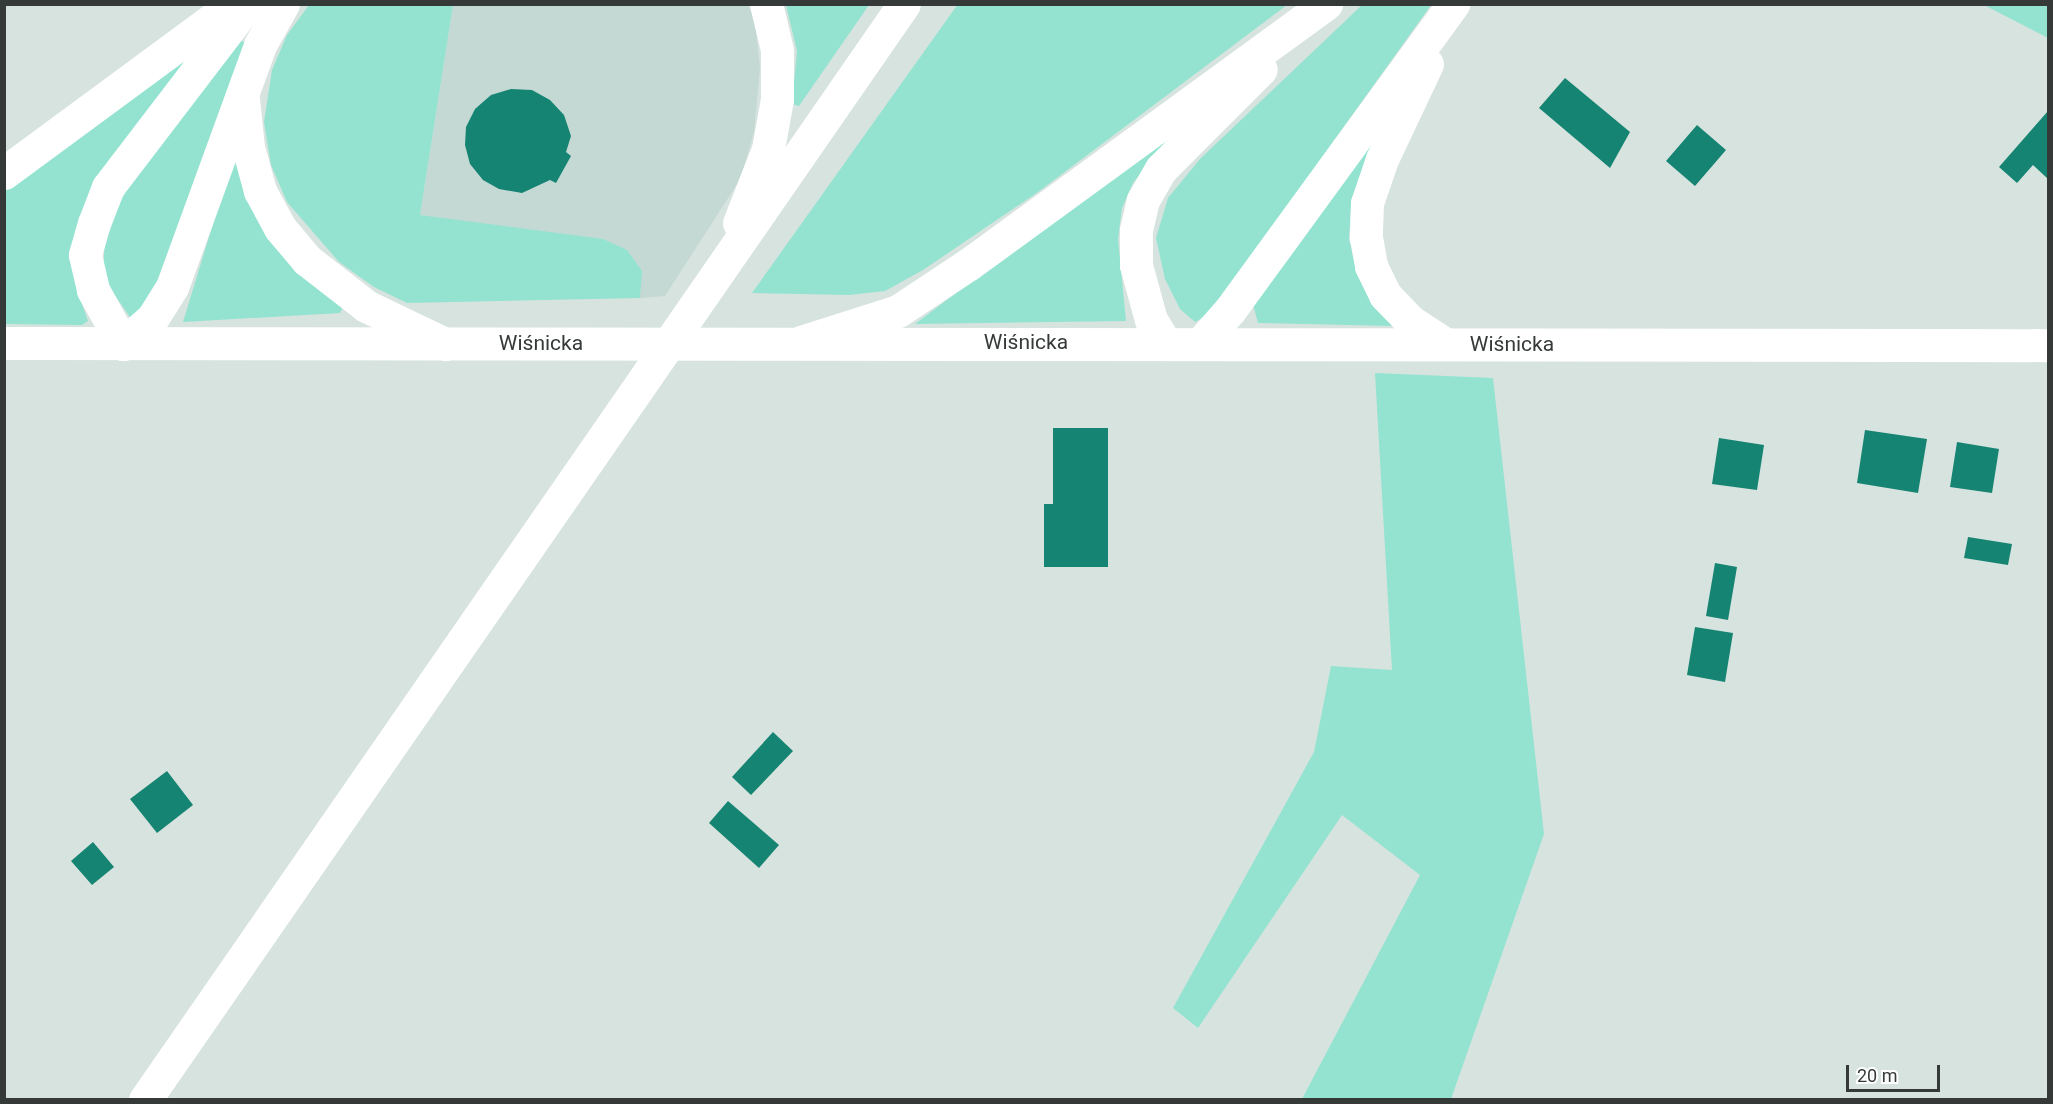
<!DOCTYPE html>
<meta charset="utf-8">
<style>
body{margin:0}
#map{position:relative;width:2053px;height:1104px;overflow:hidden;background:#d7e3df;font-family:Roboto,sans-serif}
div>[style]{position:absolute}
.built>*{inset:0;background:#c4d9d4}
.green>*{inset:0;background:#93e3d0}
.building>*{inset:0;background:#158472}
.secondary>*{height:33px;margin:-16.5px;padding:0 16.5px;transform-origin:16.5px;border-radius:16.5px;background:#fff}
.primary>*{height:33px;margin:-16.5px;padding:0 16.5px;transform-origin:16.5px;border-radius:16.5px;background:#fff}
span{translate:-50% -50%;white-space:nowrap;text-align:center;line-height:1.15;-webkit-text-stroke:6px #fff;paint-order:stroke}
.street-label{font-size:21px;color:#353a39}
.frame{position:absolute;inset:0;border:6px solid #353a39;pointer-events:none}
.scale{position:absolute;left:1846px;top:1065px;width:94px;height:27px;box-sizing:border-box;border:3px solid #353a39;border-top:0;padding-left:8px;font-size:18px;line-height:21px;white-space:nowrap;color:#353a39;-webkit-text-stroke:4px #fff;paint-order:stroke}
</style>
<div id="map">
<div class="built">
<i style="clip-path:polygon(453px 5px,748px 5px,755px 20px,760px 68px,754px 132px,741px 178px,665px 296px,640px 298px,641px 271px,627px 250px,420px 215px)"></i>
</div>
<div class="green">
<i style="clip-path:polygon(958px 4px,1287px 5px,1038px 192px,923px 270px,885px 291px,849px 295px,752px 293px)"></i>
<i style="clip-path:polygon(309px 5px,453px 5px,420px 215px,603px 239px,627px 250px,642px 271px,640px 298px,407px 303px,374px 287px,339px 262px,287px 202px,271px 165px,264px 122px,272px 70px,287px 35px)"></i>
<i style="clip-path:polygon(786px 5px,869px 5px,799px 106px,792px 104px,797px 51px)"></i>
<i style="clip-path:polygon(1362px 5px,1431px 5px,1225px 293px,1209px 314px,1195px 322px,1180px 309px,1165px 279px,1156px 238px,1168px 198px,1200px 159px)"></i>
<i style="clip-path:polygon(1984px 5px,2048px 5px,2048px 38px)"></i>
<i style="clip-path:polygon(241px 41px,247px 43px,171px 259px,134px 323px,103px 278px,105px 234px,130px 182px)"></i>
<i style="clip-path:polygon(187px 58px,76px 287px,88px 321px,82px 325px,5px 324px,4px 192px)"></i>
<i style="clip-path:polygon(1242px 77px,1154px 156px,1133px 183px,1122px 208px,1118px 239px,1126px 321px,915px 324px)"></i>
<i style="clip-path:polygon(1400px 99px,1351px 207px,1349px 239px,1357px 273px,1395px 326px,1258px 323px,1253px 304px)"></i>
<i style="clip-path:polygon(238px 142px,343px 307px,340px 313px,183px 322px)"></i>
<i style="clip-path:polygon(1375px 373px,1493px 378px,1544px 834px,1451px 1099px,1302px 1099px,1420px 875px,1342px 815px,1198px 1028px,1173px 1008px,1314px 752px,1331px 666px,1392px 670px)"></i>
</div>
<div class="building">
<i style="clip-path:polygon(1565px 78px,1630px 132px,1610px 168px,1539px 108px)"></i>
<i style="clip-path:polygon(511px 89px,532px 90px,550px 100px,564px 115px,571px 136px,566px 152px,571px 156px,556px 183px,550px 180px,522px 193px,499px 189px,483px 180px,470px 164px,465px 145px,466px 127px,475px 109px,491px 95px)"></i>
<i style="clip-path:polygon(2048px 111px,2048px 179px,2033px 165px,2017px 183px,1999px 167px)"></i>
<i style="clip-path:polygon(1697px 125px,1726px 150px,1695px 186px,1666px 161px)"></i>
<i style="clip-path:polygon(1053px 428px,1108px 428px,1108px 567px,1044px 567px,1044px 504px,1053px 504px)"></i>
<i style="clip-path:polygon(1865px 430px,1927px 439px,1918px 493px,1857px 483px)"></i>
<i style="clip-path:polygon(1719px 438px,1764px 445px,1757px 490px,1712px 484px)"></i>
<i style="clip-path:polygon(1957px 442px,1999px 449px,1992px 493px,1950px 487px)"></i>
<i style="clip-path:polygon(1968px 537px,2012px 544px,2008px 565px,1964px 558px)"></i>
<i style="clip-path:polygon(1715px 563px,1737px 567px,1728px 620px,1706px 616px)"></i>
<i style="clip-path:polygon(1695px 627px,1733px 633px,1725px 682px,1687px 675px)"></i>
<i style="clip-path:polygon(773px 732px,793px 751px,751px 795px,732px 777px)"></i>
<i style="clip-path:polygon(167px 771px,193px 805px,157px 833px,130px 799px)"></i>
<i style="clip-path:polygon(728px 801px,779px 845px,759px 868px,709px 823px)"></i>
<i style="clip-path:polygon(93px 842px,114px 867px,92px 885px,71px 861px)"></i>
</div>
<div class="secondary">
<i style="left:4px;top:343px;width:2044px;rotate:0.06deg"></i>
</div>
<div class="primary">
<i style="left:248px;top:4px;width:230px;rotate:127.4deg"></i>
<i style="left:108px;top:187px;width:39px;rotate:111deg"></i>
<i style="left:94px;top:223px;width:33px;rotate:106deg"></i>
<i style="left:85px;top:255px;width:36px;rotate:77deg"></i>
<i style="left:93px;top:290px;width:62px;rotate:60.9deg"></i>
<i style="left:123px;top:344px;width:38px;rotate:-41deg"></i>
<i style="left:152px;top:319px;width:38px;rotate:-58deg"></i>
<i style="left:172px;top:287px;width:258px;rotate:-70deg"></i>
<i style="left:260px;top:45px;width:47px;rotate:-60.7deg"></i>
<i style="left:1427px;top:64px;width:105px;rotate:115.3deg"></i>
<i style="left:1382px;top:159px;width:46px;rotate:108.8deg"></i>
<i style="left:1367px;top:203px;width:34px;rotate:92deg"></i>
<i style="left:1366px;top:237px;width:29px;rotate:80deg"></i>
<i style="left:1371px;top:266px;width:32px;rotate:64deg"></i>
<i style="left:1385px;top:295px;width:36px;rotate:46deg"></i>
<i style="left:1410px;top:321px;width:42px;rotate:33.3deg"></i>
<i style="left:243px;top:99px;width:48px;rotate:84.1deg"></i>
<i style="left:248px;top:147px;width:46px;rotate:74.7deg"></i>
<i style="left:260px;top:191px;width:42px;rotate:61.6deg"></i>
<i style="left:280px;top:228px;width:42px;rotate:49.8deg"></i>
<i style="left:307px;top:260px;width:75px;rotate:37.9deg"></i>
<i style="left:366px;top:306px;width:88px;rotate:25.7deg"></i>
<i style="left:4px;top:173px;width:285px;rotate:-36.4deg"></i>
<i style="left:739px;top:223px;width:79px;rotate:-68.6deg"></i>
<i style="left:768px;top:149px;width:51px;rotate:-79.8deg"></i>
<i style="left:777px;top:99px;width:49px;rotate:-90deg"></i>
<i style="left:777px;top:50px;width:47px;rotate:-103.4deg"></i>
<i style="left:801px;top:342px;width:102px;rotate:-17.7deg"></i>
<i style="left:898px;top:311px;width:85px;rotate:-33.5deg"></i>
<i style="left:969px;top:264px;width:442px;rotate:-36.1deg"></i>
<i style="left:1165px;top:343px;width:27px;rotate:-121deg"></i>
<i style="left:1151px;top:320px;width:57px;rotate:-105.3deg"></i>
<i style="left:1136px;top:265px;width:35px;rotate:-90deg"></i>
<i style="left:1136px;top:230px;width:31px;rotate:-77deg"></i>
<i style="left:1143px;top:200px;width:36px;rotate:-60deg"></i>
<i style="left:1161px;top:169px;width:141px;rotate:-45deg"></i>
<i style="left:1201px;top:343px;width:44px;rotate:-48.7deg"></i>
<i style="left:1230px;top:310px;width:379px;rotate:-53.9deg"></i>
<i style="left:145px;top:1100px;width:1333px;rotate:-55.3deg"></i>
</div>
<div class="street-label">
<span style="left:1026px;top:342px">Wiśnicka</span>
<span style="left:541px;top:343px">Wiśnicka</span>
<span style="left:1512px;top:344px">Wiśnicka</span>
</div>
<div class="frame"></div>
<div class="scale">20 m</div>
</div>
